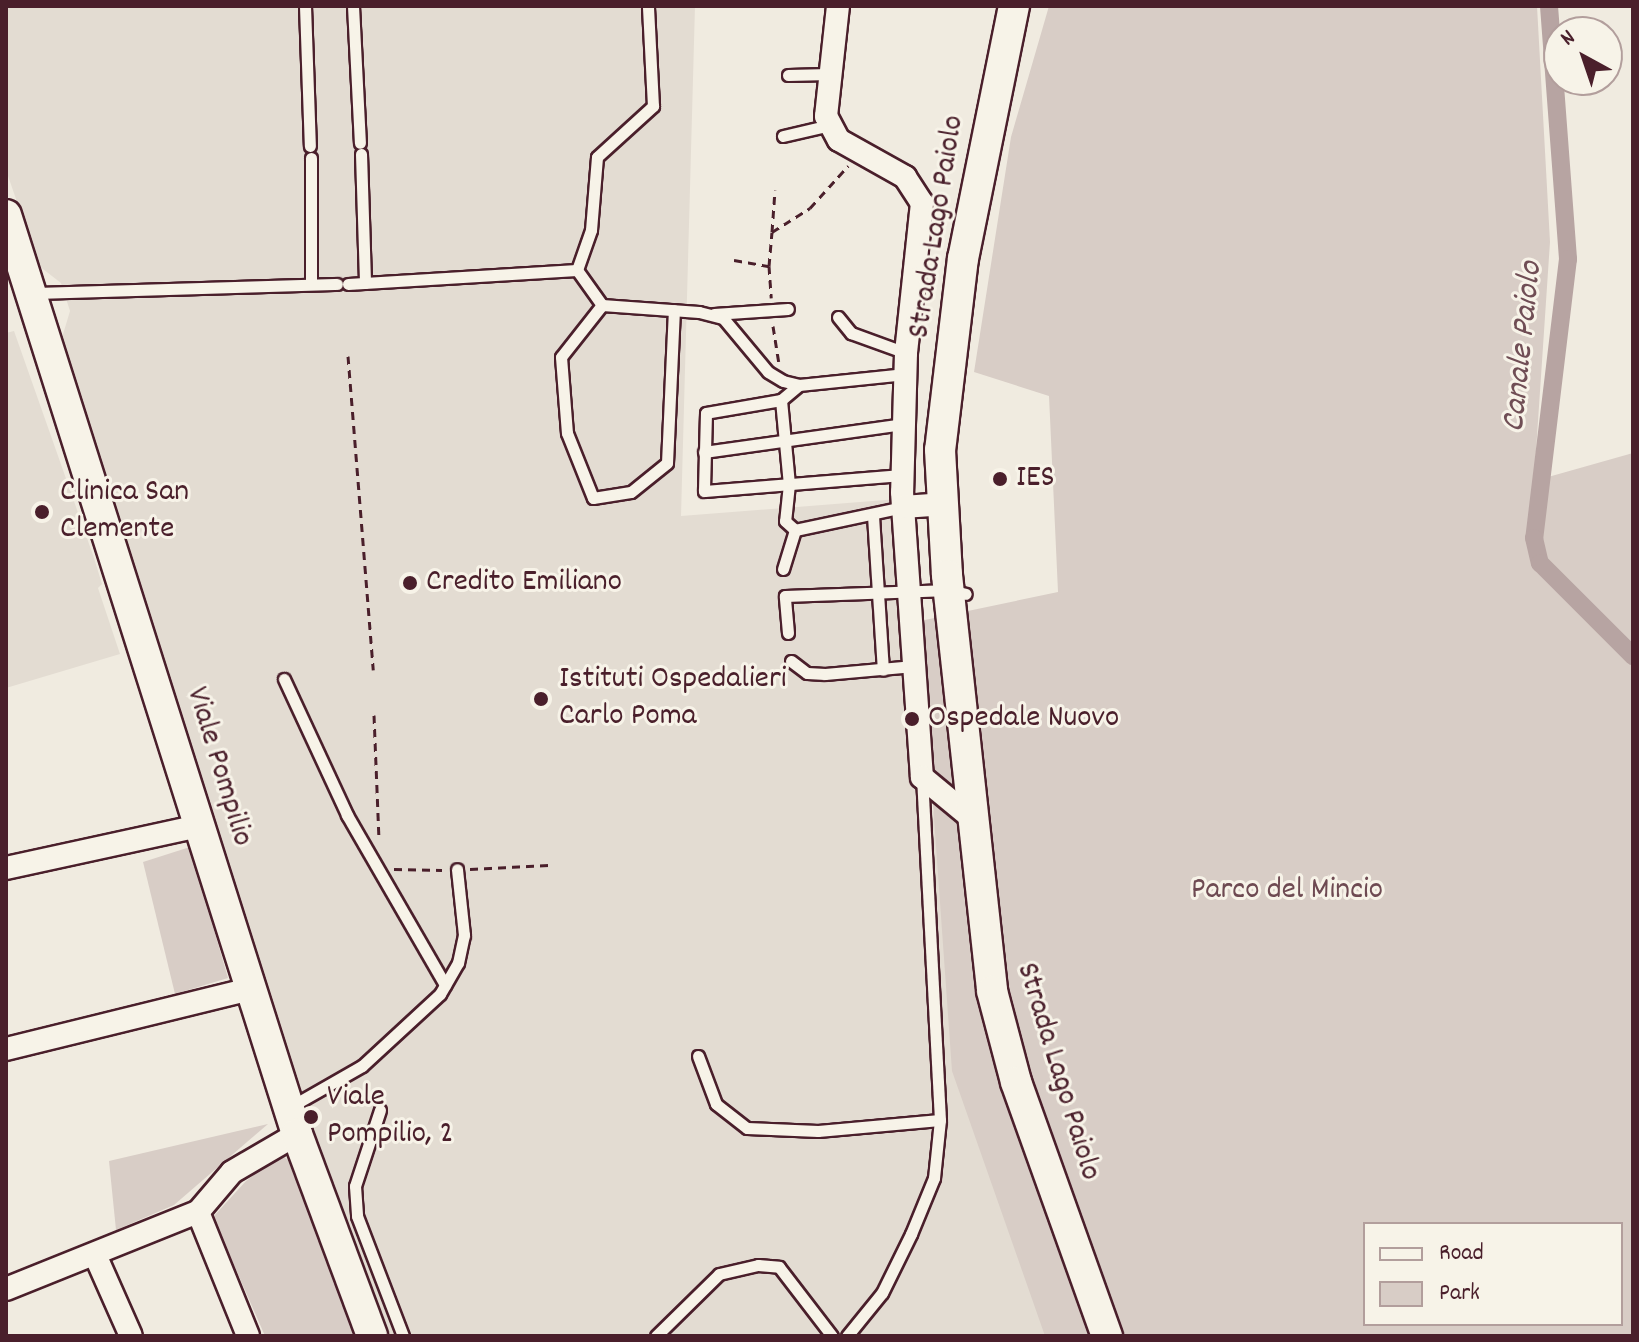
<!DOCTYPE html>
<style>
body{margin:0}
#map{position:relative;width:1639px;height:1342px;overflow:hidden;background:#f0ebe0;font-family:Dekko,sans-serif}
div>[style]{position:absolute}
.built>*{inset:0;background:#e3dcd2}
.green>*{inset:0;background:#d8cdc6}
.canal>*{height:18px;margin:-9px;padding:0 9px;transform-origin:9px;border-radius:9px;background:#b7a4a2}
.path>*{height:3px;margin-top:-1.5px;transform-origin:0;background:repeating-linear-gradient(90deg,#4a1f2b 0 8px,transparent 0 14px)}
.roads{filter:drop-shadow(2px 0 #4a1f2b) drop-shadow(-2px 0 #4a1f2b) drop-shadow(0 2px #4a1f2b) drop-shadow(0 -2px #4a1f2b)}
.lane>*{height:11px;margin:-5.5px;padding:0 5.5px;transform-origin:5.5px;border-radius:5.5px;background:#f7f3e8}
.street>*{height:22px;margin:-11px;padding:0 11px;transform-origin:11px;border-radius:11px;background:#f7f3e8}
.secondary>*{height:30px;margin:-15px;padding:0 15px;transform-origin:15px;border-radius:15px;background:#f7f3e8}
.dots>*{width:22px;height:22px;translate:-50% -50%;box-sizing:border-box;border:4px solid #f7f3e8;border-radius:50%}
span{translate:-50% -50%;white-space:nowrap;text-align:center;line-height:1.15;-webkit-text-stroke:6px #f7f3e8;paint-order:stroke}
.street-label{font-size:32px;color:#4a1f2b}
.poi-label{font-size:32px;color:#4a1f2b}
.left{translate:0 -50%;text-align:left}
.park-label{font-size:32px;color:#6e4a52}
.water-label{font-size:34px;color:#704e55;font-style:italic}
.frame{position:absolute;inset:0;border:8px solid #4a1f2b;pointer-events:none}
.legend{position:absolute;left:1363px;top:1222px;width:260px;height:104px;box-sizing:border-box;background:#f7f3e8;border:2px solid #b29e9c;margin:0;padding:10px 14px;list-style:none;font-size:24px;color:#4a1f2b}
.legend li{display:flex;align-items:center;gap:16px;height:40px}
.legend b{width:40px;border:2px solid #b29e9c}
.north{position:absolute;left:1543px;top:16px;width:80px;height:80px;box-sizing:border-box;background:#f7f3e8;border:2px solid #b29e9c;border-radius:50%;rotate:320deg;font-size:22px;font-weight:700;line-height:32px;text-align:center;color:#4a1f2b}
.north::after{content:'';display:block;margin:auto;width:28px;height:36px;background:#4a1f2b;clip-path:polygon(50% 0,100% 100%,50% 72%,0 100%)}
</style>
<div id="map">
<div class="built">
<i style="clip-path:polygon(6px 6px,695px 6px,681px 516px,898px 499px,920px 794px,952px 836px,1081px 1336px,389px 1336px,360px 1278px,114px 528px,61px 341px,70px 311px,61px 283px,39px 266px,6px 170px)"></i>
<i style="clip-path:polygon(14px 331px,94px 558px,102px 584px,98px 588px,120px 654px,6px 688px,6px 333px)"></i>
</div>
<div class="green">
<i style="clip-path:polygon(evenodd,1049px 6px,1537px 6px,1550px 242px,1534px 481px,1633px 453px,1633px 1336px,1045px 1336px,952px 1071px,920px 621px,1058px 592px,1049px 396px,974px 372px,1011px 137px,1049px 6px,1365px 1224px,1621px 1224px,1621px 1324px,1365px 1324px,1365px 1224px)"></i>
<i style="clip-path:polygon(190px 847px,228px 978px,175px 994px,143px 862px)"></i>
<i style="clip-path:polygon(268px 1124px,174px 1205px,116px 1230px,109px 1161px)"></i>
<i style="clip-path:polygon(281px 1154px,288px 1160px,357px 1336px,265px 1336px,213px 1217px,246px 1181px)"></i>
</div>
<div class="canal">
<i style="left:1549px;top:6px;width:254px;rotate:85.7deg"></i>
<i style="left:1568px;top:259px;width:281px;rotate:96.9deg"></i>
<i style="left:1534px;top:538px;width:26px;rotate:77deg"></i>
<i style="left:1540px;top:563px;width:132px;rotate:45deg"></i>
</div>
<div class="path">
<i style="left:772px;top:232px;width:42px;rotate:-85.9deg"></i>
<i style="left:734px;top:260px;width:36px;rotate:10deg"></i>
<i style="left:769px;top:266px;width:34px;rotate:-85deg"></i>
<i style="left:772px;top:232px;width:45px;rotate:-32.3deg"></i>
<i style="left:810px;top:208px;width:57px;rotate:-47.9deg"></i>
<i style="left:769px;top:266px;width:32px;rotate:86deg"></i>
<i style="left:773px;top:326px;width:36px;rotate:81deg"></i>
<i style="left:348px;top:356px;width:315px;rotate:85.4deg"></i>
<i style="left:374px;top:715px;width:124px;rotate:87.7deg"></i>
<i style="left:394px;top:869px;width:48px;rotate:1.2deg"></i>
<i style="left:470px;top:869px;width:79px;rotate:-2.9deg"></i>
</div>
<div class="roads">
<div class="lane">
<i style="left:305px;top:6px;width:140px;rotate:88deg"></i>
<i style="left:353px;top:6px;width:137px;rotate:87.1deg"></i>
<i style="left:788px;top:75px;width:41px;rotate:-1.4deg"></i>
<i style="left:783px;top:136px;width:48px;rotate:-13.2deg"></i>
<i style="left:361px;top:154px;width:129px;rotate:88.2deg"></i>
<i style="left:577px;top:270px;width:42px;rotate:-70.7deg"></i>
<i style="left:591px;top:230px;width:73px;rotate:-85.3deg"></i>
<i style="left:597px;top:157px;width:76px;rotate:-42.3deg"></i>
<i style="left:653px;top:106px;width:100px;rotate:-92.9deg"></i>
<i style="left:311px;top:284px;width:126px;rotate:-90deg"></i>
<i style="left:348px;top:284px;width:229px;rotate:-3.5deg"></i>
<i style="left:577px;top:270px;width:43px;rotate:54.5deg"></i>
<i style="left:602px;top:305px;width:97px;rotate:4.1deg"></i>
<i style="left:699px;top:312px;width:25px;rotate:14deg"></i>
<i style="left:723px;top:318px;width:70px;rotate:50.2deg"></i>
<i style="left:768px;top:372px;width:17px;rotate:31deg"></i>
<i style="left:783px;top:381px;width:16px;rotate:14deg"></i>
<i style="left:799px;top:385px;width:107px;rotate:-5.9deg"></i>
<i style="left:33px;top:293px;width:304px;rotate:-1.7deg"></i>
<i style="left:602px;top:305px;width:66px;rotate:128.3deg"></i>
<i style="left:561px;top:357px;width:76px;rotate:85.5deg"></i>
<i style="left:567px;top:433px;width:70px;rotate:68.2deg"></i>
<i style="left:593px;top:498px;width:38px;rotate:-9deg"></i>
<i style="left:631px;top:492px;width:46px;rotate:-38.9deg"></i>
<i style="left:667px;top:463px;width:153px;rotate:-87.4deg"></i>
<i style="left:714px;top:314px;width:74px;rotate:-3.9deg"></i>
<i style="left:838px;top:317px;width:21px;rotate:51deg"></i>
<i style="left:851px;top:333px;width:59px;rotate:20deg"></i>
<i style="left:799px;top:385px;width:23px;rotate:140deg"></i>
<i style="left:781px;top:400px;width:76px;rotate:170.2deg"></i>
<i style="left:706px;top:413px;width:78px;rotate:91.5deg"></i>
<i style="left:704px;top:491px;width:199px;rotate:-4.6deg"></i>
<i style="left:781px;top:400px;width:84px;rotate:84.6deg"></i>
<i style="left:789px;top:484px;width:37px;rotate:96deg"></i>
<i style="left:785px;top:521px;width:13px;rotate:42deg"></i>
<i style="left:795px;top:530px;width:110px;rotate:-12deg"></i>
<i style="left:704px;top:452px;width:202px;rotate:-8deg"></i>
<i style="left:873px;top:516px;width:154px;rotate:86.3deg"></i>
<i style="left:783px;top:569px;width:41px;rotate:-72.9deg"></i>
<i style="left:788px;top:633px;width:37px;rotate:-95deg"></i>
<i style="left:785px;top:596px;width:164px;rotate:-2.1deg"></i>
<i style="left:949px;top:590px;width:17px;rotate:13deg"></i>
<i style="left:791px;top:661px;width:20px;rotate:37deg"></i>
<i style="left:807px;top:673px;width:18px;rotate:3deg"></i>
<i style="left:825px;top:674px;width:89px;rotate:-5.1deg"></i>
<i style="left:284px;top:679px;width:150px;rotate:65.1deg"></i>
<i style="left:347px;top:815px;width:196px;rotate:60deg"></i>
<i style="left:698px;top:1056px;width:51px;rotate:69.4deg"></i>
<i style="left:716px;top:1104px;width:39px;rotate:38deg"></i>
<i style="left:747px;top:1128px;width:71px;rotate:2.4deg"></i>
<i style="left:818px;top:1131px;width:122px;rotate:-5.2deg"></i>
<i style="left:940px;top:1120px;width:343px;rotate:-93deg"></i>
<i style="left:290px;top:1107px;width:83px;rotate:-29.7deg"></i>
<i style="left:362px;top:1066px;width:106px;rotate:-42.7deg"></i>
<i style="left:440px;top:994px;width:36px;rotate:-60deg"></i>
<i style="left:458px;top:963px;width:29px;rotate:-78deg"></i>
<i style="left:464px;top:935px;width:66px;rotate:-96.1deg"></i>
<i style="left:380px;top:1110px;width:80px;rotate:108.2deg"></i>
<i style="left:355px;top:1186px;width:30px;rotate:86deg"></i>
<i style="left:357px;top:1216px;width:129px;rotate:69deg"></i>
<i style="left:656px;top:1336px;width:88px;rotate:-44.5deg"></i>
<i style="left:719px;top:1274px;width:40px;rotate:-13deg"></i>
<i style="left:758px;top:1265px;width:21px;rotate:5deg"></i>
<i style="left:779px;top:1267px;width:87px;rotate:52.5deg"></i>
<i style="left:847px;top:1336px;width:55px;rotate:-50.9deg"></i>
<i style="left:882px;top:1293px;width:66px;rotate:-63.8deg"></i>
<i style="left:911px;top:1234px;width:61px;rotate:-67.7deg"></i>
<i style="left:934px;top:1178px;width:58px;rotate:-84.1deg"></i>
</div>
<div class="street">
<i style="left:838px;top:6px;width:111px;rotate:96.2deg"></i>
<i style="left:826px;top:116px;width:27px;rotate:62deg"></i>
<i style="left:839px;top:140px;width:76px;rotate:29.3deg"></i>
<i style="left:905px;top:177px;width:31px;rotate:57deg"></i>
<i style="left:922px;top:203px;width:151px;rotate:96.1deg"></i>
<i style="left:906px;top:353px;width:139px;rotate:91.6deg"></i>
<i style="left:902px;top:492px;width:286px;rotate:86deg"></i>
<i style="left:922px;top:777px;width:67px;rotate:39.6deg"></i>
<i style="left:903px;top:507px;width:39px;rotate:-4deg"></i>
<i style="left:6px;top:868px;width:197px;rotate:-12.3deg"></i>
<i style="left:6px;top:1049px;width:251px;rotate:-13.8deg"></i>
<i style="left:198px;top:1212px;width:134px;rotate:68deg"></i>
<i style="left:96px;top:1257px;width:86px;rotate:66.1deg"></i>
<i style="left:6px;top:1289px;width:207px;rotate:-21.9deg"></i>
<i style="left:198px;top:1212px;width:52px;rotate:-49.6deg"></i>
<i style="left:232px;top:1172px;width:75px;rotate:-30.3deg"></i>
</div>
<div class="secondary">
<i style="left:1014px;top:6px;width:257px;rotate:101.4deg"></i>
<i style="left:963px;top:258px;width:193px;rotate:96.8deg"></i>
<i style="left:940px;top:450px;width:125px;rotate:86.8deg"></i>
<i style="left:947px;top:575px;width:418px;rotate:83.8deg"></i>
<i style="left:992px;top:991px;width:94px;rotate:75.2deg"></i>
<i style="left:1016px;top:1082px;width:270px;rotate:70.3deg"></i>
<i style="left:6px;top:215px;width:964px;rotate:72.43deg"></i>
<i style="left:297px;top:1134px;width:215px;rotate:69.6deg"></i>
</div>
</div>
<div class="dots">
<i style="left:1000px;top:479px;background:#4a1f2b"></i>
<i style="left:42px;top:512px;background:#4a1f2b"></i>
<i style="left:410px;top:583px;background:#4a1f2b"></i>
<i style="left:541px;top:699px;background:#4a1f2b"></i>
<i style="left:912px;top:719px;background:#4a1f2b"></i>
<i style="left:311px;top:1117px;background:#4a1f2b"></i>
</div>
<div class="street-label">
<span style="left:938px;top:227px;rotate:-81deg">Strada Lago Paiolo</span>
<span style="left:218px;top:767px;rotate:73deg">Viale Pompilio</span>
<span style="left:1057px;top:1072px;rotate:73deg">Strada Lago Paiolo</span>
</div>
<div class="poi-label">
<span class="left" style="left:1016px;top:479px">IES</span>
<span class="left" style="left:60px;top:512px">Clinica San<br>Clemente</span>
<span class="left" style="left:426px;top:583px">Credito Emiliano</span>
<span class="left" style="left:559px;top:699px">Istituti Ospedalieri<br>Carlo Poma</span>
<span class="left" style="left:928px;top:719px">Ospedale Nuovo</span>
<span class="left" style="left:327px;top:1117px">Viale<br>Pompilio, 2</span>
</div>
<div class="park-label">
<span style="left:1287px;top:891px">Parco del Mincio</span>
</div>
<div class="water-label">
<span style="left:1524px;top:347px;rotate:-84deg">Canale Paiolo</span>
</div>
<div class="frame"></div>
<ul class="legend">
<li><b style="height:10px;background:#f7f3e8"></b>Road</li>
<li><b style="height:22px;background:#d8cdc6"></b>Park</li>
</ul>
<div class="north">N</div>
</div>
